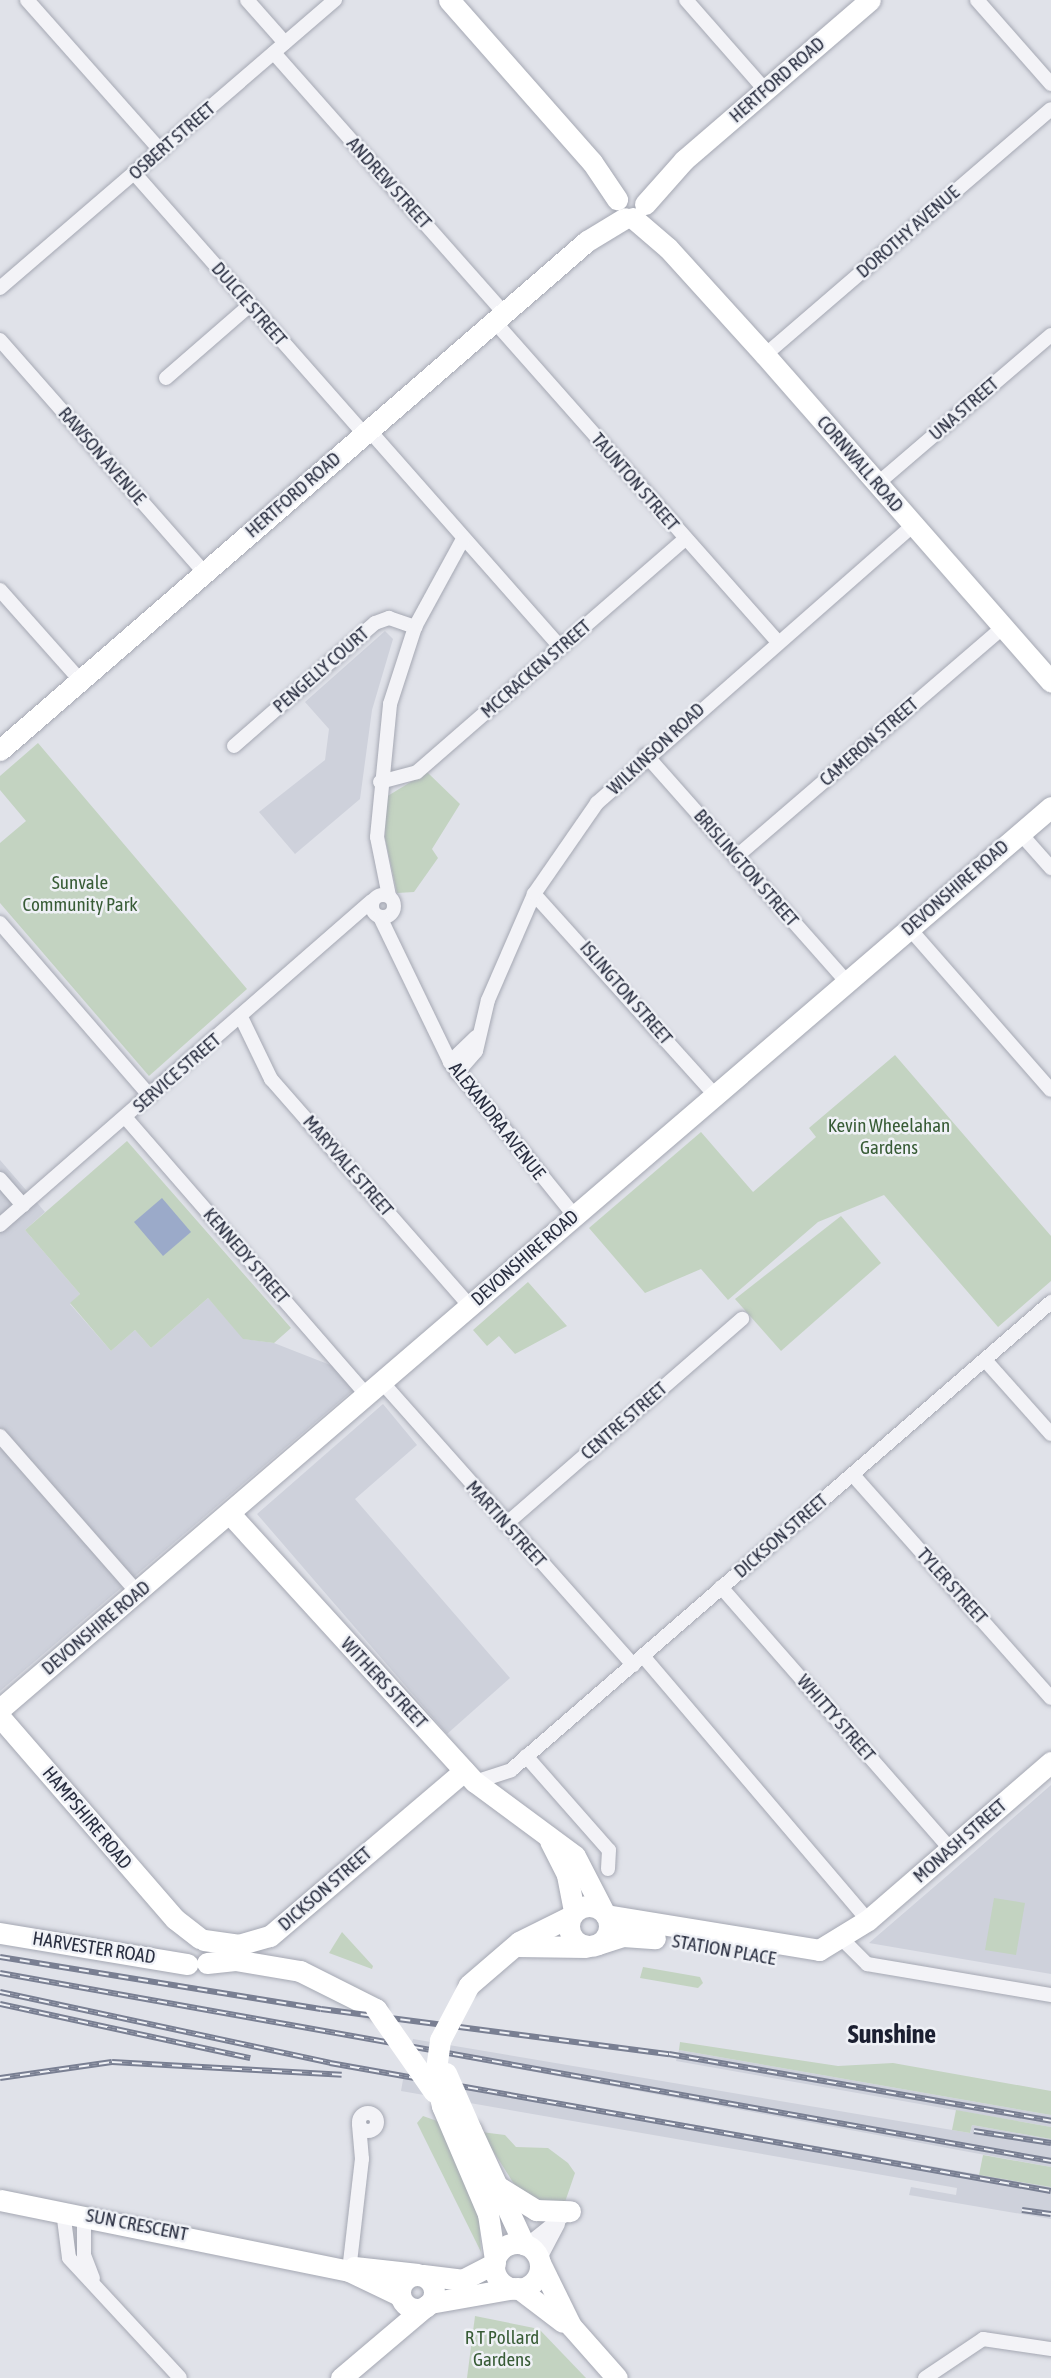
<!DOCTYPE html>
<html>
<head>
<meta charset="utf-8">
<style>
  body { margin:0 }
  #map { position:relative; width:1051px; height:2378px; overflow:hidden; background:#e0e2e9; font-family:"Asap Condensed",sans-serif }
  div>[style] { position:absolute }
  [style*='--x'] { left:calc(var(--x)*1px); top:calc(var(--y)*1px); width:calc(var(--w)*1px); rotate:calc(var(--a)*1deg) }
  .built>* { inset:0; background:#ced1db }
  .green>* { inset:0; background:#c3d3c1 }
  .water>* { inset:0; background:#9baac9 }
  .roads { filter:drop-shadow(0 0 2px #a5a8b3) drop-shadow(0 0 2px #a5a8b3) }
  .street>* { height:14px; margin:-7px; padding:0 7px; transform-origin:7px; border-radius:7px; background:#f3f3f7 }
  .street>.ring { margin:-7px; padding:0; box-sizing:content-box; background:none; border:14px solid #f3f3f7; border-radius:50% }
  .secondary>* { height:21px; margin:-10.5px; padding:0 10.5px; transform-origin:10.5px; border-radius:10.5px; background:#fff }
  .secondary>.ring { margin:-10.5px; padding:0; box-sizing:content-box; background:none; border:21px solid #fff; border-radius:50% }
  .rail>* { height:6px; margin-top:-3px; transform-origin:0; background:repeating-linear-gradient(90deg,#eff1f6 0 10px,#797f92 0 20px); box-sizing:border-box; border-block:2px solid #797f92 }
  .secondary-bridge>* { height:21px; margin:-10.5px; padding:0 10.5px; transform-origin:10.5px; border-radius:10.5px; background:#fff }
  span { translate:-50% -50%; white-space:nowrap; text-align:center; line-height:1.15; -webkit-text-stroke:5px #eff1f6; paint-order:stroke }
  .street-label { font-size:19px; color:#292e40 }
  .park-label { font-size:19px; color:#385c36 }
  .district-label { font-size:26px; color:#1b1f31; font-weight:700 }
</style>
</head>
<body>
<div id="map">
  <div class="built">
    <div style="clip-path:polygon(385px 631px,393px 639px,372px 710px,360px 799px,295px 854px,259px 812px,325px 760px,329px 729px,305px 702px)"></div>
    <div style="clip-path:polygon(0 1160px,45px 1212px,25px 1230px,80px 1294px,70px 1304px,111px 1351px,135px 1330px,151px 1348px,208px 1298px,244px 1339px,274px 1343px,366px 1379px,0 1691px)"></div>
    <div style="clip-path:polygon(383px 1404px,417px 1445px,355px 1499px,510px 1678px,447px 1734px,257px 1514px)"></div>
    <div style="clip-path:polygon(1051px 1785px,1051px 1974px,869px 1943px,948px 1875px)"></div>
    <div style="clip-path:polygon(413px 2039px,970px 2133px,972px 2125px,1051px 2139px,1051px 2167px,410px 2049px)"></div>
    <div style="clip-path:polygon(679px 2050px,1051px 2115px,1051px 2127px,676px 2061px)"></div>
    <div style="clip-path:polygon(404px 2074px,1051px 2187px,1051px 2219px,909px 2195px,911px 2187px,956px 2195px,957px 2188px,401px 2091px)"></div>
  </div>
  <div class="green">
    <div style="clip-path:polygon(38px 743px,247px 989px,149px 1076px,0 903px,0 843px,26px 821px,0 790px,0 776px)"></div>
    <div style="clip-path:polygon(427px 772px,460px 804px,432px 849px,438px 858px,414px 892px,397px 893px,385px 838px,386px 797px)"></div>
    <div style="clip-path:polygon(895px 1055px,1051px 1236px,1051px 1281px,998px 1327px,884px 1195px,818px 1222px,728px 1300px,701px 1269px,645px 1293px,589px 1228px,701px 1132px,753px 1192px,816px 1137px,809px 1128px)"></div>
    <div style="clip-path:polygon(127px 1141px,291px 1328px,274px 1343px,243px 1339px,208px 1298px,151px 1348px,135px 1330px,111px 1351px,70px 1303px,80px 1294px,25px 1230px)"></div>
    <div style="clip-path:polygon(841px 1216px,881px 1263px,781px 1351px,735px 1299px)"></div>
    <div style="clip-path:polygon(528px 1282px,567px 1326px,515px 1354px,499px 1336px,487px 1346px,473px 1330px)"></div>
    <div style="clip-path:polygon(994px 1898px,1025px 1903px,1016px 1955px,985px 1950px)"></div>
    <div style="clip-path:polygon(342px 1932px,373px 1966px,372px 1969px,329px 1953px)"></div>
    <div style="clip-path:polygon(643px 1967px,700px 1977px,703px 1983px,698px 1988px,640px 1978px)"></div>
    <div style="clip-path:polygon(680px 2042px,838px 2066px,893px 2063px,1051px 2091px,1051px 2115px,679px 2050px)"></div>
    <div style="clip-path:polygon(956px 2110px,1051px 2127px,1051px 2139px,972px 2125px,970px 2133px,952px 2130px)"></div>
    <div style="clip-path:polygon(423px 2116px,440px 2122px,479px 2219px,481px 2252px,417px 2123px)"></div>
    <div style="clip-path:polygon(481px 2132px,505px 2135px,516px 2147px,548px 2148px,568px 2163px,575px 2173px,565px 2202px,537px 2206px,516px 2187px)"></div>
    <div style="clip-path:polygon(983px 2155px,1051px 2167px,1051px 2187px,979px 2175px)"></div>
    <div style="clip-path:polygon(475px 2316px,539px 2329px,586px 2378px,467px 2378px)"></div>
  </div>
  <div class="water">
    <div style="clip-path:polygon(162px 1198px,191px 1232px,163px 1256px,134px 1222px)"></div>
  </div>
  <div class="roads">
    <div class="street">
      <div style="--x:27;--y:0;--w:202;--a:48.4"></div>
      <div style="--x:247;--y:0;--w:57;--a:48.5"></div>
      <div style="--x:686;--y:0;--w:120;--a:48.7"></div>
      <div style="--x:977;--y:0;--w:112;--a:48.6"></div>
      <div style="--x:274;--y:53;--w:347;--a:48.5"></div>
      <div style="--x:135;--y:174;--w:346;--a:48.6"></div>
      <div style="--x:0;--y:288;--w:442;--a:-40.7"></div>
      <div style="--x:494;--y:321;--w:427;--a:48.5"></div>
      <div style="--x:0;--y:340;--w:310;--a:48.7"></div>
      <div style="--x:765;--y:355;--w:377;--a:-40.7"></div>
      <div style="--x:166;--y:378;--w:111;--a:-41"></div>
      <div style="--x:369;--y:430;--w:290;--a:48.6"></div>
      <div style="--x:877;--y:484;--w:229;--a:-40.6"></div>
      <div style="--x:0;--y:590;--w:120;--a:48.4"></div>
      <div style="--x:234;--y:746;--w:187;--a:-41.1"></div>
      <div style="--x:375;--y:623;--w:15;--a:-20"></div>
      <div style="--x:389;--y:618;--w:28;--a:19"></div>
      <div style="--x:646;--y:755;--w:303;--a:48.5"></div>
      <div style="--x:380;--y:782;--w:38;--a:-15"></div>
      <div style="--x:417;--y:772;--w:355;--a:-41"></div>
      <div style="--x:1020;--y:833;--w:47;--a:48.5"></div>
      <div style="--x:736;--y:857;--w:352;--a:-40.7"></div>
      <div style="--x:534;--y:894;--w:270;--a:48"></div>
      <div class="ring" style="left:372px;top:895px;width:8px;height:8px"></div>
      <div style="--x:389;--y:896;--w:60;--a:-101.5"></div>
      <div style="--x:377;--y:837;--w:134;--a:-84.4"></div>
      <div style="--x:390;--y:704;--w:81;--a:-72"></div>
      <div style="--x:415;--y:627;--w:100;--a:-61.4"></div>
      <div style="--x:380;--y:917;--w:161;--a:64.2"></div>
      <div style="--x:450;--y:1062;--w:197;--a:51"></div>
      <div style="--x:0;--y:923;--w:229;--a:49.1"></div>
      <div style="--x:909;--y:928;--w:215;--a:48.8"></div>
      <div style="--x:241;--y:1017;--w:69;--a:64.2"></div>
      <div style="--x:271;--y:1079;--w:302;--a:48.8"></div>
      <div style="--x:450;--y:1062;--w:36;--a:-44"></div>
      <div style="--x:457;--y:1073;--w:29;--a:-49"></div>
      <div style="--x:476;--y:1051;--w:52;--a:-76.8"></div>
      <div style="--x:488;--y:1000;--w:116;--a:-66.5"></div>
      <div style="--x:534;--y:894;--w:111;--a:-55.3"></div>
      <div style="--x:597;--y:803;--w:421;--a:-41.3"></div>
      <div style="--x:125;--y:1117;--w:367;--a:49"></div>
      <div style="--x:0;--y:1179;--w:35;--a:49"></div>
      <div style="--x:0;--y:1225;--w:493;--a:-41.1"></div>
      <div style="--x:985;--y:1360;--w:99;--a:48.3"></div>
      <div style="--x:381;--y:1381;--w:380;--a:48.4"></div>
      <div style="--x:0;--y:1436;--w:208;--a:48.7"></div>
      <div style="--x:853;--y:1475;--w:298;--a:48.4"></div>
      <div style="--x:506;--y:1524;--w:313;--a:-41"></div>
      <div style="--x:721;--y:1587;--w:348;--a:48.8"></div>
      <div style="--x:643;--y:1656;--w:347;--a:49.6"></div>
      <div style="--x:526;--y:1756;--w:125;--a:48.6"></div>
      <div style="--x:609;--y:1850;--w:19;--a:93"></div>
      <div style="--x:475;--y:1782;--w:38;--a:-18"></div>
      <div style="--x:511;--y:1770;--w:715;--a:-40.91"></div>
      <div style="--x:841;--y:1938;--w:37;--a:45"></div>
      <div style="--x:867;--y:1964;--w:187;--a:9.6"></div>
      <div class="ring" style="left:359px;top:2113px;width:4px;height:4px"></div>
      <div style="--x:63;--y:2211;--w:47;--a:82.7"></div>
      <div style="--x:69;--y:2258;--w:163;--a:47.2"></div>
      <div style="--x:84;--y:2215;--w:40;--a:90"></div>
      <div style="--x:84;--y:2255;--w:25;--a:69"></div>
      <div style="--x:527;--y:2245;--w:58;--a:-38.7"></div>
      <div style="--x:539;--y:2260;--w:41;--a:-62.2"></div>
      <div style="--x:349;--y:2271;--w:113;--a:-83.4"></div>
      <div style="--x:362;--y:2159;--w:35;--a:-95"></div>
      <div style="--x:925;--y:2378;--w:70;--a:-33.9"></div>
      <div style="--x:983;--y:2339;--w:69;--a:8.4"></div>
    </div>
    <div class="secondary">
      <div style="--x:449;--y:0;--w:216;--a:48.6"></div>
      <div style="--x:592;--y:162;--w:45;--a:56"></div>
      <div style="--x:645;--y:204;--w:59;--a:-48.4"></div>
      <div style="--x:684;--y:160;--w:245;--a:-40.7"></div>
      <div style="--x:633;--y:218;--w:46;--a:40.6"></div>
      <div style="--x:668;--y:248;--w:144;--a:47.8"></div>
      <div style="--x:765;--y:355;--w:434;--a:48.8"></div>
      <div style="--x:0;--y:750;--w:777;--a:-40.93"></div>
      <div style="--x:587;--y:241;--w:44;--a:-31.2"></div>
      <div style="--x:230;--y:1514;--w:363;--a:47.6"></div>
      <div style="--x:475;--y:1782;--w:124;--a:36.5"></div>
      <div style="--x:575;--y:1856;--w:65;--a:62.7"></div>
      <div style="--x:0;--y:1709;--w:1385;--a:-40.64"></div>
      <div style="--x:0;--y:1717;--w:267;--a:49.1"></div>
      <div style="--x:175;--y:1919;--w:31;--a:38"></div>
      <div style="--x:550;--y:1841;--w:38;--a:63"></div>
      <div style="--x:567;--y:1875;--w:37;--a:79"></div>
      <div class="ring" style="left:569px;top:1906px;width:19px;height:19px"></div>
      <div style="--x:606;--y:1915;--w:216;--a:9.3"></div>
      <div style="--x:819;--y:1950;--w:57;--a:-31.5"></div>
      <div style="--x:868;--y:1920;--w:242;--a:-40.8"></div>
      <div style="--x:0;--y:1933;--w:190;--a:9.4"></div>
      <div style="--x:204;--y:1940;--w:34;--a:8"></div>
      <div style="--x:238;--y:1945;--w:33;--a:-16"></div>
      <div style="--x:270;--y:1936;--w:255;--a:-40.4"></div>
      <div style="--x:598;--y:1944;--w:26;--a:-18"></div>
      <div style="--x:623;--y:1936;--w:32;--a:4"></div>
      <div style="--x:517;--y:1946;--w:69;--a:0.8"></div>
      <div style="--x:207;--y:1963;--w:28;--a:-6"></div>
      <div style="--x:235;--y:1960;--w:66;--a:9.6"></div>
      <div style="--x:300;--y:1971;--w:85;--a:26.6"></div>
      <div style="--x:469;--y:1985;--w:66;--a:-40.7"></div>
      <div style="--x:519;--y:1942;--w:58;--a:-26.6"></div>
      <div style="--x:442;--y:2106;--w:117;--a:66.9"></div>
      <div style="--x:488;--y:2214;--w:47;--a:81.3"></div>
      <div style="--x:471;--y:2130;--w:126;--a:65.1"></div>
      <div style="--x:497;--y:2186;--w:46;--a:31.6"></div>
      <div style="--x:536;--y:2210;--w:34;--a:2"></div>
      <div style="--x:0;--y:2200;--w:356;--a:11.5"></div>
      <div style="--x:349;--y:2271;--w:55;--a:25.6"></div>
      <div class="ring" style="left:494px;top:2243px;width:25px;height:25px"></div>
      <div style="--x:540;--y:2263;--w:70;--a:63.8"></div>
      <div style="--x:571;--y:2326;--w:69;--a:48.5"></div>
      <div style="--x:354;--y:2267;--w:64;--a:6.2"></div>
      <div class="ring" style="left:400px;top:2275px;width:13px;height:13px"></div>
      <div style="--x:423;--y:2275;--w:39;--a:7"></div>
      <div style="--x:462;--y:2280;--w:37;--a:-27"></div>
      <div style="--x:518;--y:2288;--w:56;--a:37.1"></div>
      <div style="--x:430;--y:2303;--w:85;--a:-10.1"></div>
      <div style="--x:341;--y:2378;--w:113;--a:-40.3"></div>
    </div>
  </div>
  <div class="rail">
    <div style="--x:0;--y:1957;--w:325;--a:9.2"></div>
    <div style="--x:321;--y:2009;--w:351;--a:7.4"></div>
    <div style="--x:669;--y:2054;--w:388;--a:9.9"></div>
    <div style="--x:0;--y:1973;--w:1068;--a:10.14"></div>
    <div style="--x:0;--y:1992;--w:338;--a:12.1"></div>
    <div style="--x:330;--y:2063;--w:732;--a:10.07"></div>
    <div style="--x:0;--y:2004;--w:256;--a:12.2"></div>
    <div style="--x:0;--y:2078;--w:113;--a:-8.1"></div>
    <div style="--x:112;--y:2062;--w:230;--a:3.2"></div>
    <div style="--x:974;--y:2131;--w:78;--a:8.9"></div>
    <div style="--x:1022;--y:2210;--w:29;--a:8"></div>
  </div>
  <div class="secondary-bridge">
    <div style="--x:376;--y:2009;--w:101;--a:55.1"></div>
    <div style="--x:446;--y:2073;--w:62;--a:66.3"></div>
    <div style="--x:442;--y:2106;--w:31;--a:-103"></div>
    <div style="--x:435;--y:2076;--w:36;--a:-82"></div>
    <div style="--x:440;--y:2040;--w:62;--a:-62.2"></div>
  </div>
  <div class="street-label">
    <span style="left:777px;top:80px;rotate:-41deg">HERTFORD ROAD</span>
    <span style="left:172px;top:141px;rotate:-41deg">OSBERT STREET</span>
    <span style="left:389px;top:183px;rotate:48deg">ANDREW STREET</span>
    <span style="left:908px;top:232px;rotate:-41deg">DOROTHY AVENUE</span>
    <span style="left:249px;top:304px;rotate:49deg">DULCIE STREET</span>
    <span style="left:964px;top:409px;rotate:-41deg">UNA STREET</span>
    <span style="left:102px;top:456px;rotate:49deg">RAWSON AVENUE</span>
    <span style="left:860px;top:464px;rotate:49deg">CORNWALL ROAD</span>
    <span style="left:635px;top:482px;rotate:49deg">TAUNTON STREET</span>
    <span style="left:293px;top:495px;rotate:-41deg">HERTFORD ROAD</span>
    <span style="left:536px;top:669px;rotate:-41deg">MCCRACKEN STREET</span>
    <span style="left:321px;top:670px;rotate:-41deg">PENGELLY COURT</span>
    <span style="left:869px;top:742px;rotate:-41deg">CAMERON STREET</span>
    <span style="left:656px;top:749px;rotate:-43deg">WILKINSON ROAD</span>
    <span style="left:746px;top:868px;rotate:49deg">BRISLINGTON STREET</span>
    <span style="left:955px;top:888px;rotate:-41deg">DEVONSHIRE ROAD</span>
    <span style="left:626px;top:993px;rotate:49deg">ISLINGTON STREET</span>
    <span style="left:177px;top:1073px;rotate:-41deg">SERVICE STREET</span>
    <span style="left:497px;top:1121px;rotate:52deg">ALEXANDRA AVENUE</span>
    <span style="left:348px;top:1166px;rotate:49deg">MARYVALE STREET</span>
    <span style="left:246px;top:1256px;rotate:49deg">KENNEDY STREET</span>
    <span style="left:525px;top:1258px;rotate:-41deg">DEVONSHIRE ROAD</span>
    <span style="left:624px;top:1421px;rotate:-41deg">CENTRE STREET</span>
    <span style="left:506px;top:1524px;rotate:48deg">MARTIN STREET</span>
    <span style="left:781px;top:1536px;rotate:-41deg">DICKSON STREET</span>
    <span style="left:952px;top:1586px;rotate:48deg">TYLER STREET</span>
    <span style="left:96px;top:1628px;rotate:-40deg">DEVONSHIRE ROAD</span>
    <span style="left:384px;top:1683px;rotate:47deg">WITHERS STREET</span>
    <span style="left:836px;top:1718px;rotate:49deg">WHITTY STREET</span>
    <span style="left:87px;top:1818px;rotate:50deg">HAMPSHIRE ROAD</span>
    <span style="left:960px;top:1841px;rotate:-41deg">MONASH STREET</span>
    <span style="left:325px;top:1889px;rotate:-41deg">DICKSON STREET</span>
    <span style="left:94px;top:1948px;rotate:9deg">HARVESTER ROAD</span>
    <span style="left:724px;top:1950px;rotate:10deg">STATION PLACE</span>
    <span style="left:137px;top:2225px;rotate:11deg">SUN CRESCENT</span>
  </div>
  <div class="park-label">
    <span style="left:80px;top:894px">Sunvale<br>Community Park</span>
    <span style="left:889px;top:1137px">Kevin Wheelahan<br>Gardens</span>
    <span style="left:502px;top:2349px">R T Pollard<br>Gardens</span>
  </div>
  <div class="district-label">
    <span style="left:892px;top:2035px">Sunshine</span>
  </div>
</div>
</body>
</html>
